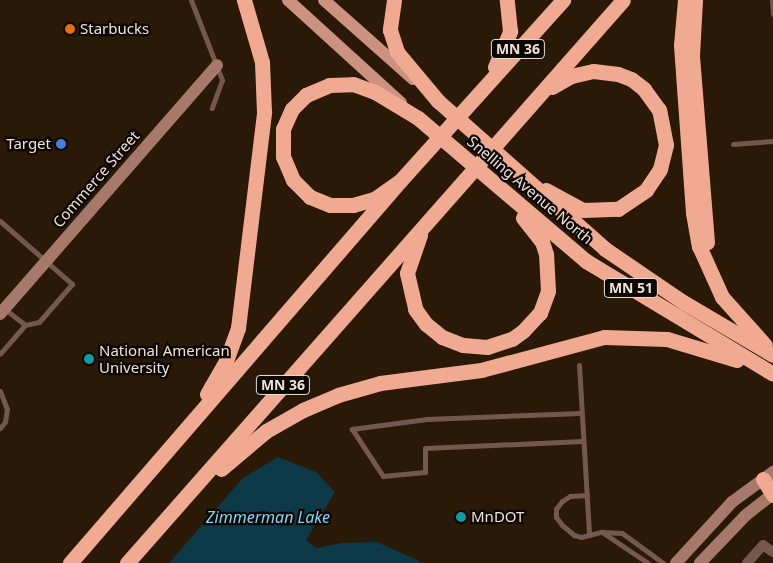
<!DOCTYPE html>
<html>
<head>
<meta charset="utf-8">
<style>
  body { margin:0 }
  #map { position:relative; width:773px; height:563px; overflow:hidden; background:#291906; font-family:"Noto Sans",sans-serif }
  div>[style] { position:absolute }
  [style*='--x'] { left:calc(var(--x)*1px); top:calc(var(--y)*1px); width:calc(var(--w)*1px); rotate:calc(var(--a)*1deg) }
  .water>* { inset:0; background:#0c3a49 }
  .lane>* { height:5px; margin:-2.5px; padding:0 2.5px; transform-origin:2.5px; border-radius:2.5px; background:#74584e }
  .street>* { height:10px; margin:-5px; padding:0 5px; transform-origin:5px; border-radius:5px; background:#74584e }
  .secondary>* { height:12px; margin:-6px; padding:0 6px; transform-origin:6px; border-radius:6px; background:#a6796a }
  .primary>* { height:12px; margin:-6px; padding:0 6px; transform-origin:6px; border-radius:6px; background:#cd927f }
  .highway>* { height:15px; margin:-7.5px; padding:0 7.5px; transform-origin:7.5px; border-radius:7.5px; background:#f0aa92 }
  .dots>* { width:14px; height:14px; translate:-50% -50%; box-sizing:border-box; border:2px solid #0c0602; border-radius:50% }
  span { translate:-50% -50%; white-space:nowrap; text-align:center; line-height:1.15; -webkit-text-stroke:4.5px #0c0602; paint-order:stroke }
  .shield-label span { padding:1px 4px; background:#0c0602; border:1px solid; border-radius:4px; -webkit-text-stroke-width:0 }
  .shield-label { font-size:14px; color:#ede2d6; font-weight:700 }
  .poi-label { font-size:15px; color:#ede2d6 }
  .left { translate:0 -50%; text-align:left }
  .right { translate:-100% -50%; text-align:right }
  .street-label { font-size:15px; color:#ede2d6 }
  .water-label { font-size:16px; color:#7fd7f7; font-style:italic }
</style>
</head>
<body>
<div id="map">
  <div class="water">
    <div style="clip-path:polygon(278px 457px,316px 472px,335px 492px,306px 540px,316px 548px,341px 543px,377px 542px,424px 563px,169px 563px,243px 478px)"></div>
  </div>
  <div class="lane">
    <div style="--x:191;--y:0;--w:86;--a:68.8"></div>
    <div style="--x:222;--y:80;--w:30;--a:110"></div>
    <div style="--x:772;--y:0;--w:14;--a:86"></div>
    <div style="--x:733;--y:144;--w:40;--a:-4.3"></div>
    <div style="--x:0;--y:221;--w:96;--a:41.2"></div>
    <div style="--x:72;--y:284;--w:50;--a:131"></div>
    <div style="--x:39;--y:322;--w:14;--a:168"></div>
    <div style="--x:25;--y:325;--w:38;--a:131"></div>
    <div style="--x:6;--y:310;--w:24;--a:38"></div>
    <div style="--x:579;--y:365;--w:170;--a:86.6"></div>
    <div style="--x:0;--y:391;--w:19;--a:69"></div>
    <div style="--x:7;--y:409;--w:13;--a:99"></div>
    <div style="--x:5;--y:422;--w:8;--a:130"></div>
    <div style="--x:581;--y:413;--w:154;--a:177.8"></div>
    <div style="--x:427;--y:419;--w:76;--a:172.4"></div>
    <div style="--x:352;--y:429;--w:56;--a:56.6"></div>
    <div style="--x:383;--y:476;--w:42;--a:-5.4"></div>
    <div style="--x:425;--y:472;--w:24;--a:-90"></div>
    <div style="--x:425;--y:448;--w:158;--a:-2.5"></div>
    <div style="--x:587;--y:495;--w:17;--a:177"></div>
    <div style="--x:570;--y:496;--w:9;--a:148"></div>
    <div style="--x:562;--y:501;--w:10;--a:127"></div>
    <div style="--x:556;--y:509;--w:8;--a:90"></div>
    <div style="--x:556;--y:517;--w:10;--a:53"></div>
    <div style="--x:562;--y:525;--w:16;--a:40"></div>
    <div style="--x:574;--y:535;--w:7;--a:16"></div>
    <div style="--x:581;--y:537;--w:21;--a:-14"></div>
    <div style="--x:601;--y:532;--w:21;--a:3"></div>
    <div style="--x:622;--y:533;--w:51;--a:36.2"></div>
    <div style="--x:602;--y:532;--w:55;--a:34"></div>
  </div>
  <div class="street">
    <div style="--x:747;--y:563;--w:24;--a:-48"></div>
    <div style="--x:763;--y:545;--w:12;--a:35"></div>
  </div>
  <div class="secondary">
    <div style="--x:0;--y:314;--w:330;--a:-48.9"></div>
    <div style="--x:676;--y:563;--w:83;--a:-47.4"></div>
    <div style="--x:732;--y:502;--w:51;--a:-36.2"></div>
    <div style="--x:700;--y:563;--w:66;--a:-46.2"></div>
    <div style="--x:746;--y:515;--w:34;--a:-38"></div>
  </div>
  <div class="primary">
    <div style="--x:288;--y:0;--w:153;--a:42.3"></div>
    <div style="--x:324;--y:0;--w:119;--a:41.6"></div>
  </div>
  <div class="highway">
    <div style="--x:394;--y:0;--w:30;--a:98"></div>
    <div style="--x:390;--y:30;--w:23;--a:72"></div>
    <div style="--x:397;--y:52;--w:64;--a:50.1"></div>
    <div style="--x:438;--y:101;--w:223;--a:41.5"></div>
    <div style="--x:605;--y:249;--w:94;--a:34.2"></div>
    <div style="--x:683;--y:302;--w:104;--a:30.5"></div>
    <div style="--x:685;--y:0;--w:45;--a:95.1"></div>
    <div style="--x:681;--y:45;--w:168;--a:85.9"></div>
    <div style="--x:693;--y:213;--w:34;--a:80"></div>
    <div style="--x:699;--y:246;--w:56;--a:65.7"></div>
    <div style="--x:722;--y:297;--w:64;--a:48.1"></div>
    <div style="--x:695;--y:0;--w:56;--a:93.1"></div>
    <div style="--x:692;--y:56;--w:187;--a:85.4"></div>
    <div style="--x:495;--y:67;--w:39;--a:-67"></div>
    <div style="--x:510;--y:31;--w:31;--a:-96"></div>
    <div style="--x:400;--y:181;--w:32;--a:145"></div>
    <div style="--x:374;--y:199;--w:22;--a:164"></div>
    <div style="--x:353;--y:205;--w:23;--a:180"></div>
    <div style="--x:330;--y:205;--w:22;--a:-158"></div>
    <div style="--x:310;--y:197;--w:24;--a:-135"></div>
    <div style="--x:293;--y:180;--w:25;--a:-113"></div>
    <div style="--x:283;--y:157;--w:28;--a:-90"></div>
    <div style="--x:283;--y:129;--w:22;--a:-66"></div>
    <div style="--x:292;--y:109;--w:20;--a:-45"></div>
    <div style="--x:306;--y:95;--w:25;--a:-23"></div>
    <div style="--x:329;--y:85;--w:24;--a:-2"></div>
    <div style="--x:353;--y:84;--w:23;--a:20"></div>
    <div style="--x:375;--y:92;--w:50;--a:31.2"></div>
    <div style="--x:418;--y:118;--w:221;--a:40.4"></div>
    <div style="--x:586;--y:261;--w:218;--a:31.1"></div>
    <div style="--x:546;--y:190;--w:42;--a:28.4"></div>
    <div style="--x:583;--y:210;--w:35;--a:-2"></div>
    <div style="--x:618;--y:209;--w:34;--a:-34"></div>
    <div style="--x:646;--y:190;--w:25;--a:-56"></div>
    <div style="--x:660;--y:169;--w:25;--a:-76"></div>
    <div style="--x:666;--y:145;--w:36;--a:-101"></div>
    <div style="--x:659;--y:110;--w:26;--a:-126"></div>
    <div style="--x:644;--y:89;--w:16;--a:-142"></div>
    <div style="--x:631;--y:79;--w:14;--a:-159"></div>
    <div style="--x:618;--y:74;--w:25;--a:-173"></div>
    <div style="--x:593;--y:71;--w:23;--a:167"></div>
    <div style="--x:571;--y:76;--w:22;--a:150"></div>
    <div style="--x:420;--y:235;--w:40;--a:108.9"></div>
    <div style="--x:407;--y:273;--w:37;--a:77"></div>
    <div style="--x:415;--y:309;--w:19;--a:54"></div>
    <div style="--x:426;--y:324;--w:21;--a:39"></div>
    <div style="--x:442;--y:337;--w:22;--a:21"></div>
    <div style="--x:463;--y:345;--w:24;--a:5"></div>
    <div style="--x:487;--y:347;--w:26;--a:-18"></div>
    <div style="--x:512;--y:339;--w:14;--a:-36"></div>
    <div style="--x:523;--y:331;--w:25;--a:-47"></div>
    <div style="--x:540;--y:313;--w:23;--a:-70"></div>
    <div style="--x:548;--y:291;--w:37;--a:-93"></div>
    <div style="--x:546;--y:254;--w:13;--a:-108"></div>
    <div style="--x:542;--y:242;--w:31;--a:-128"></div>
    <div style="--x:207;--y:394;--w:38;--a:-60"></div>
    <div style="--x:226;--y:361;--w:35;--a:-70"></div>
    <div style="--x:238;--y:328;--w:218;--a:-83.1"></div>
    <div style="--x:264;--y:112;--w:50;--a:-92.3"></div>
    <div style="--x:262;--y:62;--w:65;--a:-106.2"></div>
    <div style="--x:221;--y:469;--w:59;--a:-40.2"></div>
    <div style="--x:266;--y:431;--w:43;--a:-29.6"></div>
    <div style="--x:303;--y:410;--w:38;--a:-23"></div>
    <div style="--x:338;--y:395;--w:44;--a:-15.9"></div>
    <div style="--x:380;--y:383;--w:102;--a:-7.3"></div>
    <div style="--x:481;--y:370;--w:127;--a:-15"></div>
    <div style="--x:604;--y:337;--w:63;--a:1.8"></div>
    <div style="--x:667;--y:339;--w:73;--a:16.7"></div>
    <div style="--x:763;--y:479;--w:19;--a:58"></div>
    <div style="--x:70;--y:563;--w:505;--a:-49.18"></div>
    <div style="--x:400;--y:181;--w:244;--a:-48"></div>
    <div style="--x:127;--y:563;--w:750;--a:-48.62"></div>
  </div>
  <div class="dots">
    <div style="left:70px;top:29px;background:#e8710a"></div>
    <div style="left:61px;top:144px;background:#3f7fe0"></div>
    <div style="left:89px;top:359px;background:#0f9aa8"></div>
    <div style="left:461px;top:517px;background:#0f9aa8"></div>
  </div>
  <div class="shield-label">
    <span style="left:518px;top:49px">MN 36</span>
    <span style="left:631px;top:288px">MN 51</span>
    <span style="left:283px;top:385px">MN 36</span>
  </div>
  <div class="poi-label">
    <span class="left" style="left:80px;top:29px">Starbucks</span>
    <span class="right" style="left:51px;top:144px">Target</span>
    <span class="left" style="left:99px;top:359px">National American<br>University</span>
    <span class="left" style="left:471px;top:517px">MnDOT</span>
  </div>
  <div class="street-label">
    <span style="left:96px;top:179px;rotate:-49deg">Commerce Street</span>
    <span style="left:530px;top:190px;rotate:40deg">Snelling Avenue North</span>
  </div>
  <div class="water-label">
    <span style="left:268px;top:517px">Zimmerman Lake</span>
  </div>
</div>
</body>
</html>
